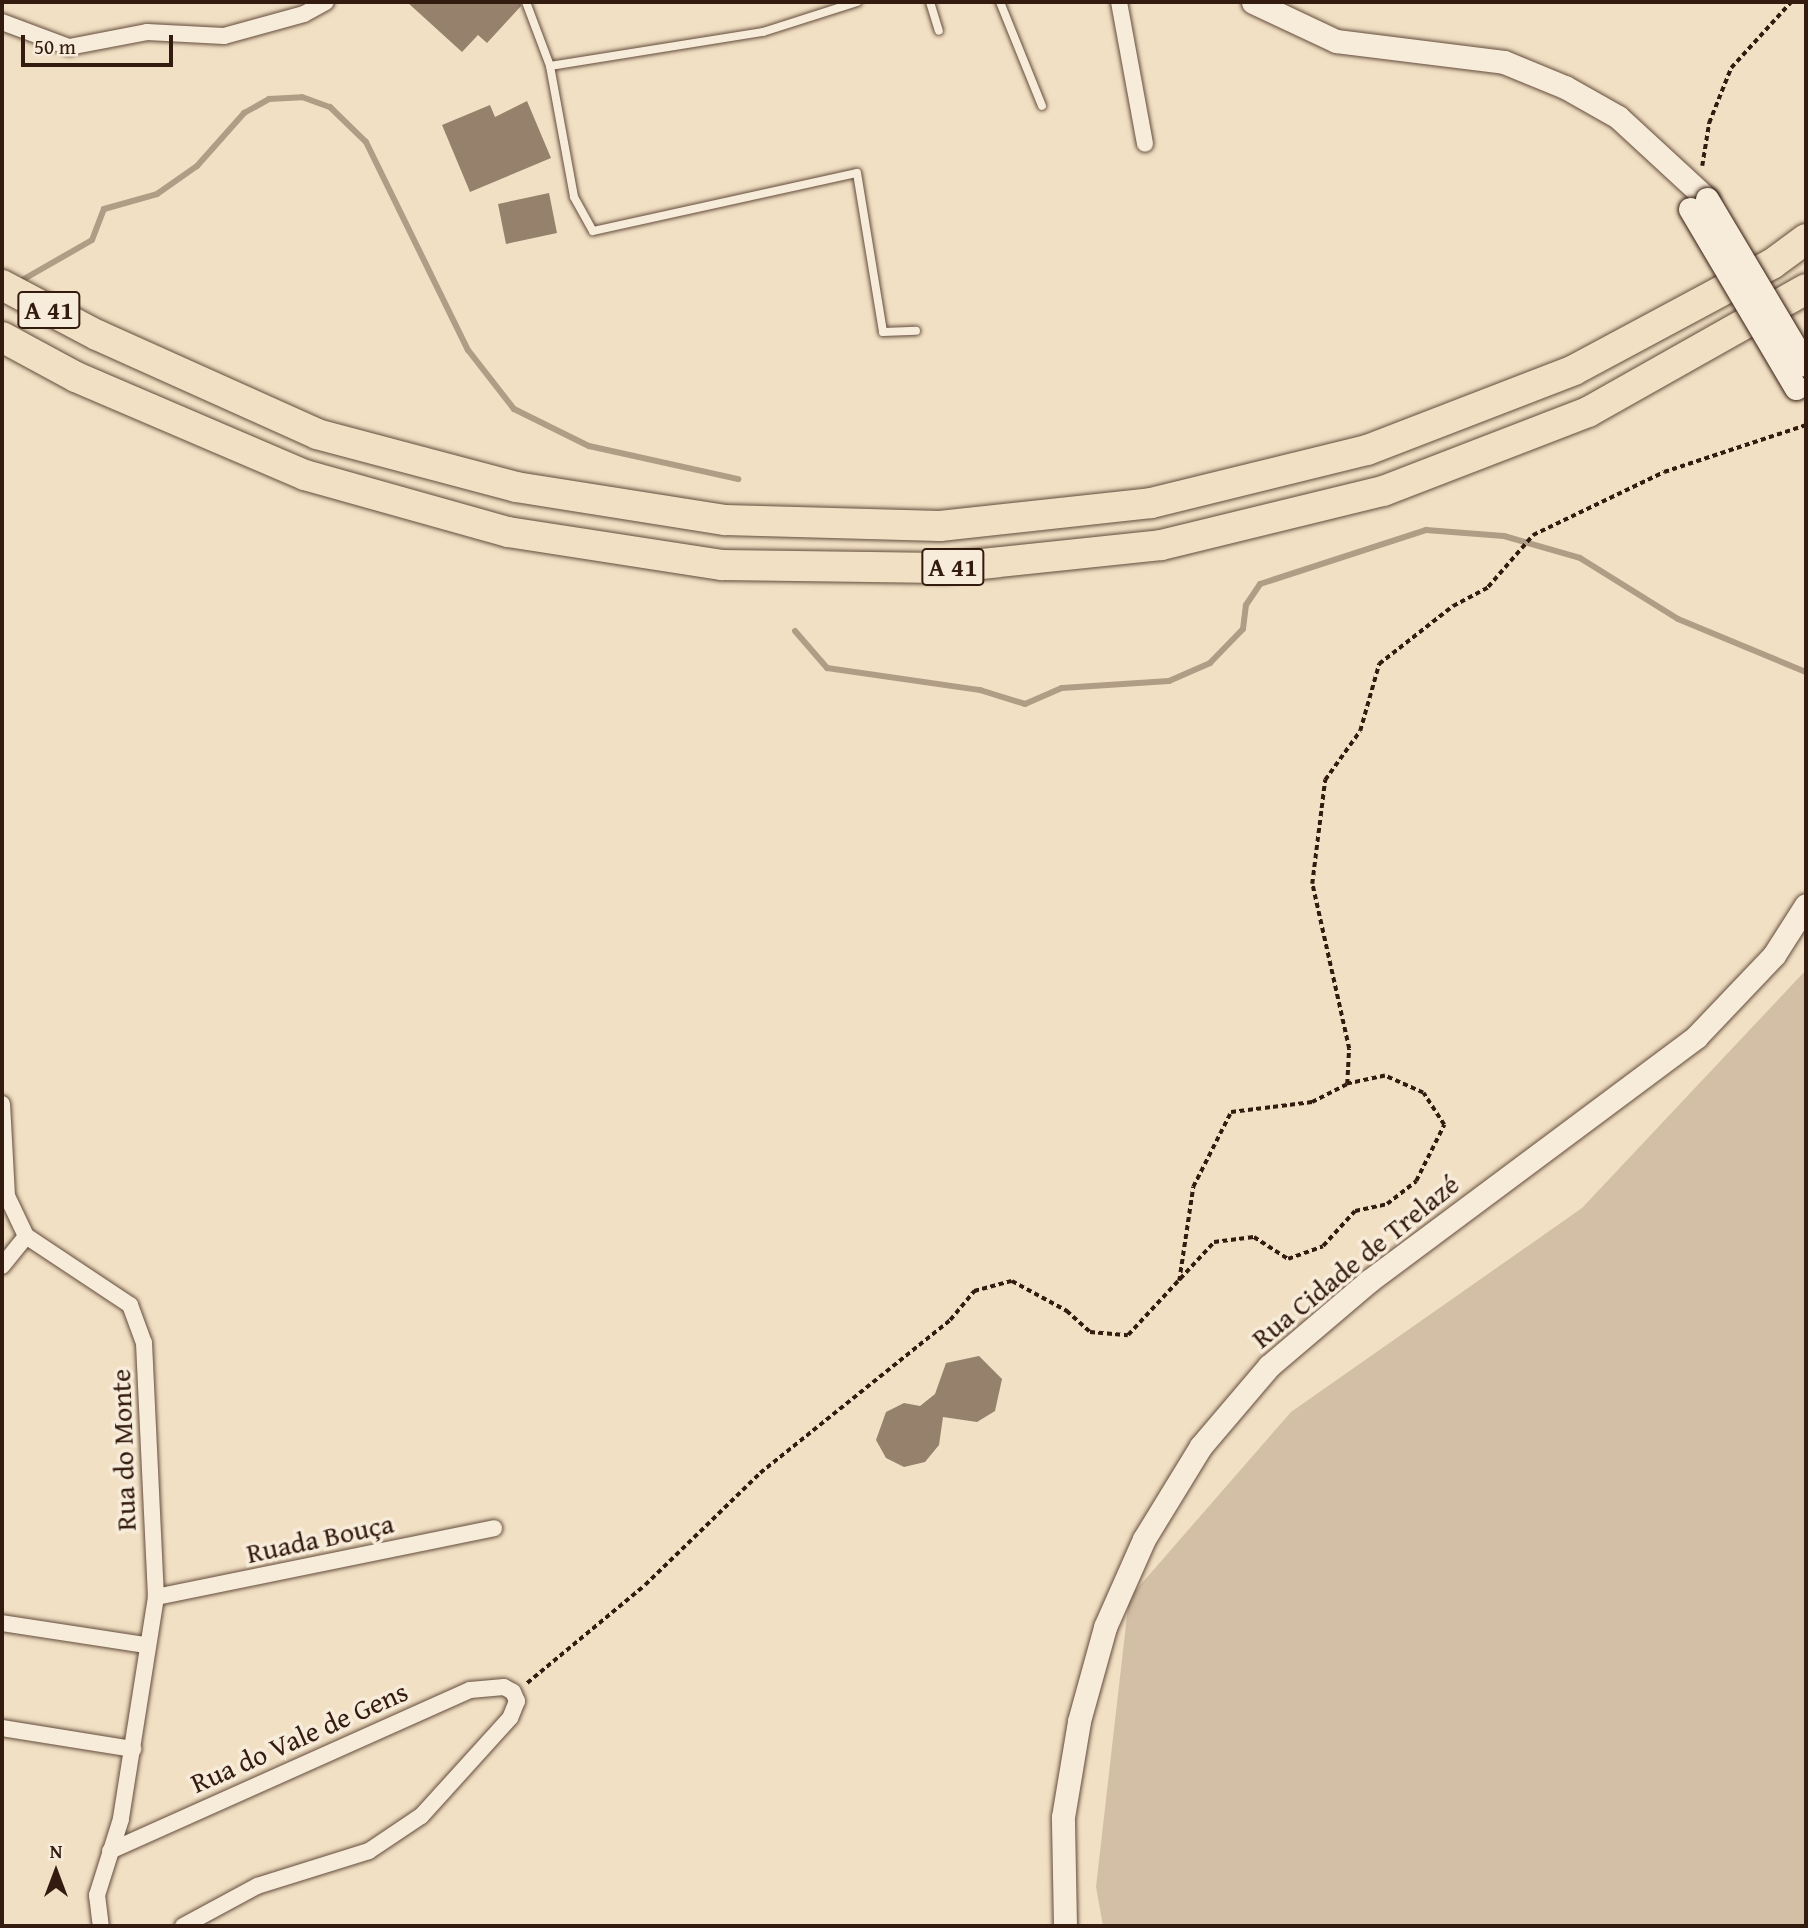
<!DOCTYPE html>
<html>
<head>
<meta charset="utf-8">
<style>
  body { margin:0 }
  #map { position:relative; width:1808px; height:1928px; overflow:hidden; background:#f2e0c4; font-family:"Gentium Book Plus",serif }
  div>[style] { position:absolute }
  [style*='--x'] { left:calc(var(--x)*1px); top:calc(var(--y)*1px); width:calc(var(--w)*1px); rotate:calc(var(--a)*1deg) }
  .green>* { inset:0; background:#d2bfa5 }
  .stream>* { height:6px; margin:-3px; padding:0 3px; transform-origin:3px; border-radius:3px; background:#b19d86 }
  .building>* { inset:0; background:#96816d }
  .path>* { height:3.5px; margin-top:-1.75px; transform-origin:0; background:repeating-linear-gradient(90deg,#331b0f 0 5px,transparent 0 8.5px) }
  .roads { filter:drop-shadow(0 0 2px #634c3c) drop-shadow(0 0 2px #634c3c) }
  .lane>* { height:8px; margin:-4px; padding:0 4px; transform-origin:4px; border-radius:4px; background:#f7ebd9 }
  .street>* { height:16px; margin:-8px; padding:0 8px; transform-origin:8px; border-radius:8px; background:#f7ebd9 }
  .secondary>* { height:23px; margin:-11.5px; padding:0 11.5px; transform-origin:11.5px; border-radius:11.5px; background:#f7ebd9 }
  .highway>* { height:30px; margin:-15px; padding:0 15px; transform-origin:15px; border-radius:15px; background:#f2e0c4 }
  .bridges { filter:drop-shadow(0 0 2px #331b0f) drop-shadow(0 0 2px #331b0f) }
  .secondary-bridge>* { height:23px; margin:-11.5px; padding:0 11.5px; transform-origin:11.5px; border-radius:11.5px; background:#f7ebd9 }
  span { translate:-50% -50%; white-space:nowrap; text-align:center; line-height:1.15; -webkit-text-stroke:7px #f7ebd9; paint-order:stroke }
  .shield-label span { padding:2px 5px; background:#f7ebd9; border:2px solid; border-radius:5px; -webkit-text-stroke-width:0 }
  .shield-label { font-size:26px; color:#331b0f; font-weight:700 }
  .street-label { font-size:28px; color:#331b0f }
  .frame { position:absolute; inset:0; border:4px solid #331b0f; pointer-events:none }
  .north { position:absolute; left:21px; top:1837px; width:70px; height:70px; -webkit-text-stroke:5px #f7ebd9; paint-order:stroke; rotate:0deg; font-size:19px; font-weight:700; line-height:28px; text-align:center; color:#331b0f }
  .north::after { content:''; display:block; margin:auto; width:24px; height:32px; background:#331b0f; clip-path:polygon(50% 0,100% 100%,50% 72%,0 100%) }
  .scale { position:absolute; left:21px; top:35px; width:152px; height:32px; box-sizing:border-box; border:4px solid #331b0f; border-top:0; padding-left:9px; font-size:21px; line-height:24px; white-space:nowrap; color:#331b0f; -webkit-text-stroke:5px #f7ebd9; paint-order:stroke }
</style>
</head>
<body>
<div id="map">
  <div class="green">
    <div style="clip-path:polygon(1806px 970px,1806px 1926px,1103px 1926px,1096px 1887px,1129px 1598px,1291px 1412px,1582px 1208px)"></div>
  </div>
  <div class="stream">
    <div style="--x:17;--y:283;--w:86;--a:-29.8"></div>
    <div style="--x:92;--y:240;--w:33;--a:-69"></div>
    <div style="--x:104;--y:209;--w:55;--a:-15.8"></div>
    <div style="--x:157;--y:194;--w:49;--a:-35"></div>
    <div style="--x:197;--y:166;--w:71;--a:-48.4"></div>
    <div style="--x:244;--y:113;--w:29;--a:-29"></div>
    <div style="--x:269;--y:99;--w:33;--a:-3"></div>
    <div style="--x:302;--y:97;--w:30;--a:20"></div>
    <div style="--x:330;--y:107;--w:50;--a:44.2"></div>
    <div style="--x:366;--y:142;--w:232;--a:63.9"></div>
    <div style="--x:468;--y:350;--w:75;--a:52.1"></div>
    <div style="--x:514;--y:409;--w:84;--a:26.3"></div>
    <div style="--x:589;--y:446;--w:153;--a:12.5"></div>
    <div style="--x:795;--y:631;--w:49;--a:49.1"></div>
    <div style="--x:827;--y:668;--w:155;--a:8.2"></div>
    <div style="--x:980;--y:690;--w:47;--a:17.3"></div>
    <div style="--x:1025;--y:704;--w:40;--a:-23.4"></div>
    <div style="--x:1062;--y:688;--w:107;--a:-3.7"></div>
    <div style="--x:1169;--y:681;--w:45;--a:-23.7"></div>
    <div style="--x:1210;--y:663;--w:47;--a:-45.9"></div>
    <div style="--x:1243;--y:629;--w:24;--a:-83"></div>
    <div style="--x:1246;--y:605;--w:25;--a:-56"></div>
    <div style="--x:1260;--y:584;--w:175;--a:-18"></div>
    <div style="--x:1426;--y:530;--w:78;--a:4.4"></div>
    <div style="--x:1504;--y:536;--w:79;--a:16.1"></div>
    <div style="--x:1580;--y:558;--w:115;--a:31.9"></div>
    <div style="--x:1678;--y:619;--w:139;--a:22.5"></div>
  </div>
  <div class="building">
    <div style="clip-path:polygon(407px 2px,520px 2px,521px 6px,487px 43px,478px 35px,462px 52px)"></div>
    <div style="clip-path:polygon(527px 101px,551px 158px,470px 192px,442px 125px,490px 105px,495px 117px)"></div>
    <div style="clip-path:polygon(549px 193px,557px 233px,506px 244px,498px 204px)"></div>
    <div style="clip-path:polygon(979px 1356px,1002px 1379px,995px 1411px,977px 1422px,943px 1417px,939px 1445px,925px 1462px,904px 1467px,886px 1458px,876px 1440px,886px 1412px,904px 1403px,920px 1406px,935px 1394px,946px 1363px)"></div>
  </div>
  <div class="path">
    <div style="--x:1702;--y:166;--w:44;--a:-80.8"></div>
    <div style="--x:1709;--y:123;--w:59;--a:-68.2"></div>
    <div style="--x:1731;--y:68;--w:89;--a:-47.7"></div>
    <div style="--x:1179;--y:1281;--w:95;--a:-81.5"></div>
    <div style="--x:1193;--y:1187;--w:84;--a:-63.1"></div>
    <div style="--x:1231;--y:1112;--w:82;--a:-7"></div>
    <div style="--x:1312;--y:1102;--w:39;--a:-27"></div>
    <div style="--x:1347;--y:1084;--w:35;--a:-87"></div>
    <div style="--x:1349;--y:1049;--w:169;--a:-102.6"></div>
    <div style="--x:1312;--y:884;--w:105;--a:-82.9"></div>
    <div style="--x:1325;--y:780;--w:60;--a:-54.5"></div>
    <div style="--x:1360;--y:731;--w:70;--a:-74.2"></div>
    <div style="--x:1379;--y:664;--w:94;--a:-38.1"></div>
    <div style="--x:1453;--y:606;--w:40;--a:-28"></div>
    <div style="--x:1488;--y:587;--w:69;--a:-49.1"></div>
    <div style="--x:1533;--y:535;--w:145;--a:-25.7"></div>
    <div style="--x:1664;--y:472;--w:150;--a:-18.3"></div>
    <div style="--x:527;--y:1683;--w:153;--a:-39.7"></div>
    <div style="--x:645;--y:1585;--w:161;--a:-44.2"></div>
    <div style="--x:760;--y:1473;--w:244;--a:-38.8"></div>
    <div style="--x:950;--y:1320;--w:38;--a:-50"></div>
    <div style="--x:974;--y:1291;--w:39;--a:-15"></div>
    <div style="--x:1012;--y:1281;--w:63;--a:28.6"></div>
    <div style="--x:1067;--y:1311;--w:31;--a:42"></div>
    <div style="--x:1090;--y:1332;--w:38;--a:5"></div>
    <div style="--x:1128;--y:1335;--w:127;--a:-47.2"></div>
    <div style="--x:1214;--y:1242;--w:40;--a:-7.1"></div>
    <div style="--x:1254;--y:1237;--w:40;--a:32.9"></div>
    <div style="--x:1288;--y:1259;--w:37;--a:-20"></div>
    <div style="--x:1323;--y:1246;--w:47;--a:-47.6"></div>
    <div style="--x:1355;--y:1211;--w:33;--a:-12"></div>
    <div style="--x:1387;--y:1204;--w:37;--a:-38"></div>
    <div style="--x:1416;--y:1181;--w:63;--a:-63.4"></div>
    <div style="--x:1444;--y:1125;--w:38;--a:-123"></div>
    <div style="--x:1423;--y:1093;--w:42;--a:-155.9"></div>
    <div style="--x:1385;--y:1076;--w:39;--a:168"></div>
  </div>
  <div class="roads">
    <div class="lane">
      <div style="--x:526;--y:2;--w:68;--a:69.4"></div>
      <div style="--x:550;--y:66;--w:133;--a:79.6"></div>
      <div style="--x:574;--y:197;--w:39;--a:61"></div>
      <div style="--x:593;--y:231;--w:270;--a:-12.4"></div>
      <div style="--x:857;--y:173;--w:161;--a:80.7"></div>
      <div style="--x:883;--y:332;--w:33;--a:-2"></div>
      <div style="--x:930;--y:2;--w:30;--a:73"></div>
      <div style="--x:1000;--y:2;--w:112;--a:68"></div>
      <div style="--x:550;--y:66;--w:216;--a:-9.1"></div>
      <div style="--x:763;--y:32;--w:99;--a:-17.7"></div>
    </div>
    <div class="street">
      <div style="--x:1119;--y:2;--w:144;--a:79.6"></div>
      <div style="--x:2;--y:22;--w:72;--a:20.5"></div>
      <div style="--x:69;--y:47;--w:79;--a:-10.9"></div>
      <div style="--x:147;--y:32;--w:77;--a:3"></div>
      <div style="--x:224;--y:36;--w:83;--a:-15.4"></div>
      <div style="--x:304;--y:14;--w:25;--a:-29"></div>
      <div style="--x:2;--y:1104;--w:92;--a:86.9"></div>
      <div style="--x:7;--y:1196;--w:44;--a:64.6"></div>
      <div style="--x:26;--y:1236;--w:125;--a:33.6"></div>
      <div style="--x:130;--y:1305;--w:40;--a:69.8"></div>
      <div style="--x:144;--y:1343;--w:254;--a:87.3"></div>
      <div style="--x:156;--y:1597;--w:225;--a:99"></div>
      <div style="--x:121;--y:1819;--w:80;--a:107.5"></div>
      <div style="--x:97;--y:1895;--w:31;--a:83"></div>
      <div style="--x:2;--y:1266;--w:38;--a:-51"></div>
      <div style="--x:156;--y:1597;--w:345;--a:-11.5"></div>
      <div style="--x:2;--y:1623;--w:146;--a:8.7"></div>
      <div style="--x:2;--y:1728;--w:133;--a:9.1"></div>
      <div style="--x:110;--y:1851;--w:394;--a:-24.1"></div>
      <div style="--x:470;--y:1690;--w:34;--a:-5"></div>
      <div style="--x:504;--y:1687;--w:10;--a:29"></div>
      <div style="--x:513;--y:1692;--w:10;--a:66"></div>
      <div style="--x:517;--y:1701;--w:18;--a:112"></div>
      <div style="--x:510;--y:1718;--w:132;--a:132.2"></div>
      <div style="--x:421;--y:1816;--w:63;--a:146.1"></div>
      <div style="--x:369;--y:1851;--w:117;--a:162.6"></div>
      <div style="--x:257;--y:1886;--w:84;--a:151.6"></div>
    </div>
    <div class="secondary">
      <div style="--x:1253;--y:2;--w:92;--a:25.2"></div>
      <div style="--x:1336;--y:41;--w:169;--a:7.1"></div>
      <div style="--x:1504;--y:62;--w:66;--a:22.3"></div>
      <div style="--x:1565;--y:87;--w:61;--a:29.5"></div>
      <div style="--x:1618;--y:117;--w:121;--a:42.7"></div>
      <div style="--x:1065;--y:1926;--w:109;--a:-91.1"></div>
      <div style="--x:1063;--y:1817;--w:97;--a:-80.5"></div>
      <div style="--x:1079;--y:1721;--w:98;--a:-74.5"></div>
      <div style="--x:1105;--y:1627;--w:96;--a:-66.1"></div>
      <div style="--x:1144;--y:1539;--w:109;--a:-58.5"></div>
      <div style="--x:1201;--y:1446;--w:105;--a:-49.6"></div>
      <div style="--x:1269;--y:1366;--w:131;--a:-40.4"></div>
      <div style="--x:1369;--y:1281;--w:408;--a:-36.7"></div>
      <div style="--x:1696;--y:1037;--w:113;--a:-46.4"></div>
      <div style="--x:1774;--y:955;--w:59;--a:-57.4"></div>
    </div>
    <div class="highway">
      <div style="--x:2;--y:285;--w:107;--a:27.8"></div>
      <div style="--x:97;--y:335;--w:241;--a:24.2"></div>
      <div style="--x:317;--y:434;--w:206;--a:14.9"></div>
      <div style="--x:516;--y:487;--w:212;--a:9"></div>
      <div style="--x:725;--y:520;--w:215;--a:1.6"></div>
      <div style="--x:940;--y:526;--w:212;--a:-6.2"></div>
      <div style="--x:1151;--y:503;--w:222;--a:-13.8"></div>
      <div style="--x:1367;--y:450;--w:222;--a:-21.1"></div>
      <div style="--x:1574;--y:370;--w:225;--a:-28.2"></div>
      <div style="--x:1772;--y:264;--w:42;--a:-36.3"></div>
      <div style="--x:2;--y:337;--w:84;--a:28.4"></div>
      <div style="--x:76;--y:377;--w:249;--a:23.2"></div>
      <div style="--x:305;--y:475;--w:211;--a:15.7"></div>
      <div style="--x:508;--y:532;--w:217;--a:8.8"></div>
      <div style="--x:722;--y:565;--w:221;--a:0.8"></div>
      <div style="--x:943;--y:568;--w:219;--a:-6"></div>
      <div style="--x:1161;--y:545;--w:228;--a:-13.7"></div>
      <div style="--x:1383;--y:491;--w:220;--a:-21.1"></div>
      <div style="--x:1588;--y:412;--w:250;--a:-29.4"></div>
    </div>
  </div>
  <div class="bridges">
    <div class="secondary-bridge">
      <div style="--x:1707;--y:199;--w:193;--a:59.2"></div>
      <div style="--x:1690;--y:209;--w:208;--a:59.4"></div>
    </div>
  </div>
  <div class="shield-label">
    <span style="left:49px;top:310px">A 41</span>
    <span style="left:953px;top:567px">A 41</span>
  </div>
  <div class="street-label">
    <span style="left:1355px;top:1261px;rotate:-39deg">Rua Cidade de Trelazé</span>
    <span style="left:123px;top:1450px;rotate:-92deg">Rua do Monte</span>
    <span style="left:320px;top:1538px;rotate:-12deg">Ruada Bouça</span>
    <span style="left:299px;top:1737px;rotate:-24deg">Rua do Vale de Gens</span>
  </div>
  <div class="frame"></div>
  <div class="north">N</div>
  <div class="scale">50 m</div>
</div>
</body>
</html>
